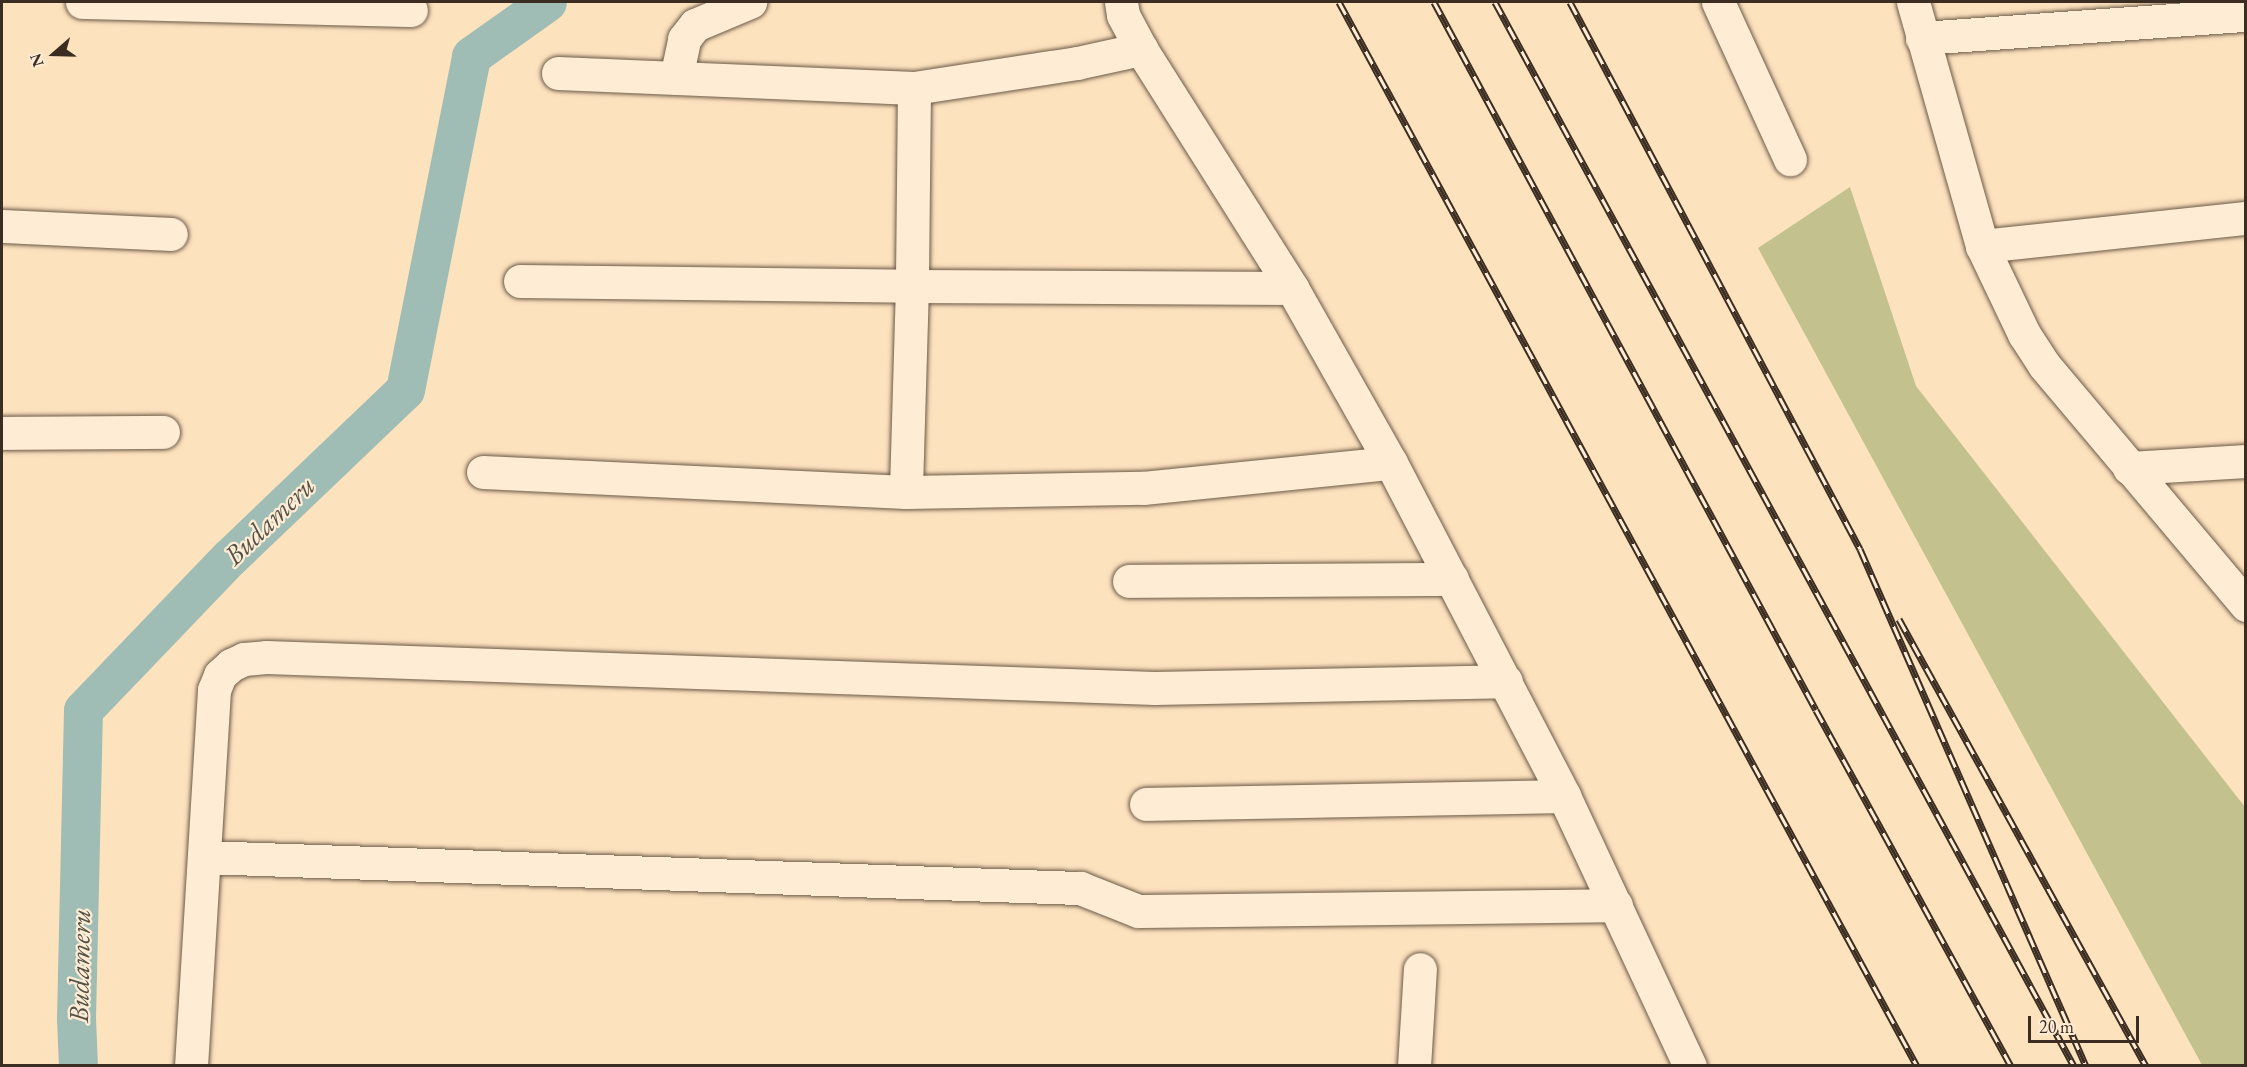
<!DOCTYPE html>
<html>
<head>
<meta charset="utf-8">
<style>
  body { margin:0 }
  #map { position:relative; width:2247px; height:1067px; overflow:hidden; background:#fde2be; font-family:"EB Garamond",serif }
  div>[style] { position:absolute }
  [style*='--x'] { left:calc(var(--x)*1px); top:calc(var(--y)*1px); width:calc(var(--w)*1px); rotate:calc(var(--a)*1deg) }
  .green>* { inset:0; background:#c3c28f }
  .canal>* { height:39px; margin:-19.5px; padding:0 19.5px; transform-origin:19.5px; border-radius:19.5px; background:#9fbdb5 }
  .roads { filter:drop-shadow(0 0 2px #6c5a48) drop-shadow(0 0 2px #6c5a48) }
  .minor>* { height:33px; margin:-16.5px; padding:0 16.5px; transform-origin:16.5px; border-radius:16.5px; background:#feecd5 }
  .rail>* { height:7px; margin-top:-3.5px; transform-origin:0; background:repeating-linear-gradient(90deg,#feecd5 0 14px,#3b2d21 0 28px); box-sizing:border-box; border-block:2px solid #3b2d21 }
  span { translate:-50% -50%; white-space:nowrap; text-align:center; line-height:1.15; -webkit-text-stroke:4.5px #feecd5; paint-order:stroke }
  .water-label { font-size:28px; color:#545146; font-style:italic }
  .frame { position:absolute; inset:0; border:3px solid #3b2d21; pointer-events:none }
  .north { position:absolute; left:24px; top:24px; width:60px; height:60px; -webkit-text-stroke:4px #feecd5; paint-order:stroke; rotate:250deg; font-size:16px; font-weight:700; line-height:24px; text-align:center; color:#3b2d21 }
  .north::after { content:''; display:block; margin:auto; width:21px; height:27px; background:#3b2d21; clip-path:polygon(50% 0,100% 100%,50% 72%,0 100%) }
  .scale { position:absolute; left:2028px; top:1016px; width:111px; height:27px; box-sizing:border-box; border:3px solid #3b2d21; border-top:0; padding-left:8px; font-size:18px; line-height:21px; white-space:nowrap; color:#3b2d21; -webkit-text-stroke:4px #feecd5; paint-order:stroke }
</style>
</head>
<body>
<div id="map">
  <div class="green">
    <div style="clip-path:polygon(1850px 187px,1916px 386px,2245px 807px,2245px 1065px,2202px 1065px,1758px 248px)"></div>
  </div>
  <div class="canal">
    <div style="--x:78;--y:1066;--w:48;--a:-92.4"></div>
    <div style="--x:76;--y:1018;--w:308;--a:-88.7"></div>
    <div style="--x:83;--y:710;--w:211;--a:-46.2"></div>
    <div style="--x:229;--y:558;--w:243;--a:-43.7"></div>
    <div style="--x:405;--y:390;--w:340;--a:-78.8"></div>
    <div style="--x:471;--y:56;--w:93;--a:-35.4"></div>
  </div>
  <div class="roads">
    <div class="minor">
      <div style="--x:82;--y:2;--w:329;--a:1.4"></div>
      <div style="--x:1121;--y:2;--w:13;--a:81"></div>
      <div style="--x:1123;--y:15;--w:38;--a:62"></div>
      <div style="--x:1718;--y:2;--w:173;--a:65.4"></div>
      <div style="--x:1913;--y:2;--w:254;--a:74.2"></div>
      <div style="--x:1982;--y:246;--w:98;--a:64.5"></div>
      <div style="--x:2024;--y:334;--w:37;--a:57"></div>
      <div style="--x:2044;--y:365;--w:314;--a:49.9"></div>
      <div style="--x:1922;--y:38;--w:325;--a:-4.1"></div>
      <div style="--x:558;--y:73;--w:356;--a:2.4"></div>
      <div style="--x:914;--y:88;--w:165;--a:-8.7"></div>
      <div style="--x:1077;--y:63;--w:66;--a:-12.3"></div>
      <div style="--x:1141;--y:49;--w:283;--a:57.7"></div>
      <div style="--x:1292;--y:288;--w:201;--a:60.5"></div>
      <div style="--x:1391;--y:463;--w:375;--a:62.5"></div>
      <div style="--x:1564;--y:796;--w:298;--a:65"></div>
      <div style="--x:676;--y:78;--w:40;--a:-78"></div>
      <div style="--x:684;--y:39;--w:18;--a:-52"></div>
      <div style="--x:695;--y:25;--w:60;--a:-22.7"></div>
      <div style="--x:914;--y:88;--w:198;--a:90.6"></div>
      <div style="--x:912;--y:286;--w:206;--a:91.7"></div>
      <div style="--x:906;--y:492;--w:237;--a:-1"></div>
      <div style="--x:1143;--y:488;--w:249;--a:-5.8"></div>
      <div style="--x:2;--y:226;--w:169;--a:2.7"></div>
      <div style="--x:1982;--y:246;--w:265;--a:-6.1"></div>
      <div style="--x:520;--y:281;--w:392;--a:0.7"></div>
      <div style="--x:912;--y:286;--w:380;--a:0.3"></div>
      <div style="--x:2;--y:433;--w:161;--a:-0.4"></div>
      <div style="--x:2129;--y:468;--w:117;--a:-3.4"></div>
      <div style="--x:483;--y:472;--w:423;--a:2.7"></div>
      <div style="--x:1129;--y:581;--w:323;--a:-0.4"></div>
      <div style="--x:1146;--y:804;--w:418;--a:-1.1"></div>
      <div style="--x:204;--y:857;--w:877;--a:2.03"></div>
      <div style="--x:1080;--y:888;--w:62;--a:21.6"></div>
      <div style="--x:1138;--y:911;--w:478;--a:-0.7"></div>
      <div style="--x:191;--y:1066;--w:377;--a:-86.5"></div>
      <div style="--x:214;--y:690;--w:16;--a:-68"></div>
      <div style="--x:220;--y:675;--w:15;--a:-42"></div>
      <div style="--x:231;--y:665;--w:14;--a:-25"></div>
      <div style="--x:244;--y:659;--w:22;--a:-5"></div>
      <div style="--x:266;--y:657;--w:889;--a:2"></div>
      <div style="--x:1154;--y:688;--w:352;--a:-1.1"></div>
      <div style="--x:1414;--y:1066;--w:97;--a:-86.5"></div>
    </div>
  </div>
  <div class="rail">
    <div style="--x:1339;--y:2;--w:1211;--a:61.49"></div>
    <div style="--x:1434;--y:2;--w:804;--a:61.65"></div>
    <div style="--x:1816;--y:710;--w:406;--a:61.3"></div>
    <div style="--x:1495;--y:2;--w:1211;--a:61.45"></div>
    <div style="--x:1570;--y:2;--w:619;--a:62.07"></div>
    <div style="--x:1860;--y:549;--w:564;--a:66.39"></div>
    <div style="--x:1899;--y:619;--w:511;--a:61.08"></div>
  </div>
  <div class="water-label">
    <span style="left:269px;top:520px;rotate:-44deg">Budameru</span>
    <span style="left:79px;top:966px;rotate:-89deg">Budameru</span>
  </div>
  <div class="frame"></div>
  <div class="north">N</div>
  <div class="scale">20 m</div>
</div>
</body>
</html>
